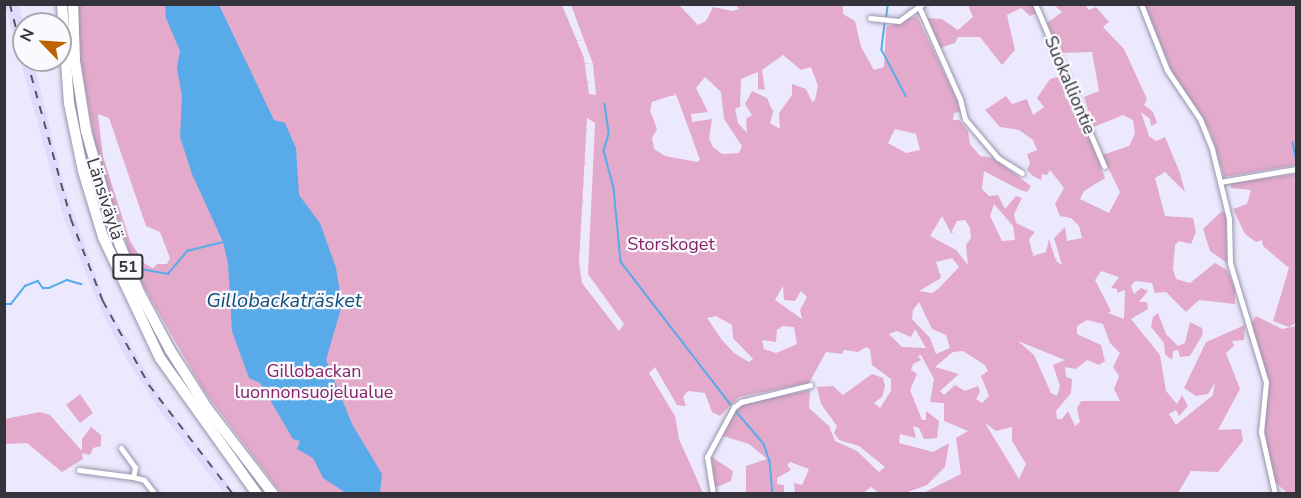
<!DOCTYPE html>
<html>
<head>
<meta charset="utf-8">
<style>
  body { margin:0 }
  #map { position:relative; width:1301px; height:498px; overflow:hidden; background:#ece9fe; font-family:"Nunito Sans",sans-serif }
  div>[style] { position:absolute }
  [style*='--x'] { left:calc(var(--x)*1px); top:calc(var(--y)*1px); width:calc(var(--w)*1px); rotate:calc(var(--a)*1deg) }
  .built>* { inset:0; background:#e0dbfc }
  .green>* { inset:0; background:#e3aacc }
  .water>* { inset:0; background:#58abe8 }
  .stream>* { height:1.5px; margin:-0.75px; padding:0 0.75px; transform-origin:0.75px; border-radius:0.75px; background:#58abe8 }
  .roads { filter:drop-shadow(0 0 2px #9793ab) drop-shadow(0 0 2px #9793ab) }
  .minor>* { height:5px; margin:-2.5px; padding:0 2.5px; transform-origin:2.5px; border-radius:2.5px; background:#fff }
  .motorway>* { height:10px; margin:-5px; padding:0 5px; transform-origin:5px; border-radius:5px; background:#fff }
  .rail>* { height:1.5px; margin-top:-0.75px; transform-origin:0; background:repeating-linear-gradient(90deg,#55545f 0 8px,transparent 0 16px) }
  span { translate:-50% -50%; white-space:nowrap; text-align:center; line-height:1.15; -webkit-text-stroke:4.5px #faf9fe; paint-order:stroke }
  .shield-label span { padding:2px 4px; background:#faf9fe; border:2px solid; border-radius:4px; -webkit-text-stroke-width:0 }
  .shield-label { font-size:16px; color:#34333c; font-weight:700 }
  .street-label { font-size:18px; color:#34333c }
  .park-label { font-size:18px; color:#862468 }
  .water-label { font-size:20px; color:#114f78; font-style:italic }
  .frame { position:absolute; inset:0; border:6px solid #34333c; pointer-events:none }
  .north { position:absolute; left:12px; top:12px; width:60px; height:60px; box-sizing:border-box; background:#faf9fe; border:2px solid #abaab0; border-radius:50%; rotate:295deg; font-size:16px; font-weight:700; line-height:24px; text-align:center; color:#34333c }
  .north::after { content:''; display:block; margin:auto; width:21px; height:27px; background:#bd6400; clip-path:polygon(50% 0,100% 100%,50% 72%,0 100%) }
</style>
</head>
<body>
<div id="map">
  <div class="built">
    <div style="clip-path:polygon(5px 5px,19px 5px,24px 26px,24px 60px,33px 60px,66px 192px,105px 301px,164px 402px,235px 493px,224px 493px,162px 414px,127px 360px,99px 306px,64px 219px)"></div>
  </div>
  <div class="green">
    <div style="clip-path:polygon(evenodd,78px 5px,562px 5px,584px 58px,589px 94px,596px 95px,593px 64px,571px 5px,679px 5px,698px 25px,706px 21px,713px 7px,733px 11px,739px 9px,736px 5px,843px 5px,843px 14px,855px 21px,861px 47px,874px 70px,884px 67px,886px 27px,917px 16px,957px 100px,960px 112px,954px 113px,953px 120px,959px 120px,968px 131px,970px 144px,980px 156px,993px 158px,1031px 186px,1027px 192px,1020px 190px,984px 171px,982px 189px,989px 196px,998px 195px,1005px 209px,1016px 196px,1022px 198px,1014px 214px,1016px 223px,1035px 232px,1029px 239px,1033px 256px,1046px 252px,1049px 239px,1056px 261px,1062px 265px,1054px 238px,1065px 227px,1067px 241px,1082px 238px,1079px 226px,1071px 218px,1060px 216px,1055px 204px,1064px 188px,1050px 170px,1047px 175px,1042px 174px,1041px 180px,1033px 176px,1027px 170px,1030px 163px,1027px 154px,1037px 150px,1033px 140px,1019px 130px,1000px 127px,985px 110px,1006px 96px,1012px 104px,1027px 99px,1033px 115px,1044px 107px,1037px 98px,1050px 79px,1061px 76px,1065px 97px,1083px 120px,1105px 178px,1084px 191px,1080px 199px,1109px 213px,1120px 192px,1102px 155px,1129px 146px,1135px 134px,1133px 120px,1123px 115px,1094px 127px,1084px 97px,1099px 91px,1092px 52px,1060px 53px,1047px 23px,1062px 12px,1054px 5px,1085px 5px,1089px 10px,1096px 7px,1109px 22px,1103px 27px,1124px 49px,1147px 99px,1144px 105px,1153px 112px,1157px 123px,1151px 126px,1150px 119px,1141px 112px,1149px 136px,1156px 141px,1165px 137px,1180px 173px,1185px 192px,1165px 172px,1155px 178px,1165px 216px,1193px 218px,1196px 232px,1191px 244px,1179px 241px,1175px 245px,1173px 269px,1176px 279px,1190px 283px,1215px 263px,1227px 270px,1235px 289px,1235px 304px,1199px 300px,1186px 312px,1166px 292px,1155px 293px,1152px 283px,1135px 281px,1131px 286px,1134px 294px,1141px 288px,1148px 291px,1139px 302px,1147px 302px,1148px 309px,1131px 319px,1160px 355px,1166px 391px,1177px 404px,1182px 395px,1188px 406px,1179px 416px,1176px 410px,1169px 414px,1176px 425px,1213px 395px,1215px 383px,1208px 394px,1196px 396px,1184px 388px,1206px 342px,1245px 325px,1244px 340px,1232px 341px,1234px 346px,1226px 353px,1240px 389px,1218px 430px,1241px 429px,1243px 441px,1218px 472px,1191px 471px,1178px 493px,923px 493px,961px 474px,956px 438px,968px 431px,944px 421px,944px 403px,930px 402px,934px 379px,921px 355px,918px 356px,921px 360px,913px 364px,911px 370px,917px 374px,910px 390px,922px 420px,926px 420px,926px 411px,939px 421px,937px 438px,924px 439px,919px 428px,913px 426px,916px 438px,900px 434px,899px 443px,933px 452px,949px 443px,945px 467px,927px 485px,905px 493px,879px 493px,871px 487px,863px 493px,795px 493px,794px 483px,802px 485px,809px 469px,790px 462px,787px 465px,791px 470px,777px 478px,777px 484px,784px 485px,784px 493px,746px 493px,746px 466px,767px 459px,749px 444px,720px 435px,731px 417px,743px 404px,810px 390px,809px 408px,829px 426px,835px 441px,857px 451px,879px 472px,885px 467px,859px 446px,839px 440px,834px 433px,837px 426px,821px 404px,817px 387px,833px 386px,843px 395px,872px 374px,883px 378px,885px 386px,882px 397px,874px 403px,880px 408px,891px 391px,891px 379px,872px 365px,870px 349px,866px 347px,858px 352px,844px 350px,842px 354px,826px 352px,809px 383px,739px 397px,720px 416px,712px 412px,705px 393px,688px 391px,683px 397px,686px 406px,677px 405px,655px 367px,649px 373px,675px 416px,679px 439px,703px 493px,281px 493px,204px 391px,138px 277px,98px 161px,80px 60px,78px 5px,783px 55px,801px 70px,811px 67px,818px 86px,815px 100px,812px 102px,806px 89px,792px 84px,792px 95px,779px 113px,780px 129px,770px 123px,773px 112px,767px 98px,752px 91px,745px 104px,752px 115px,746px 119px,747px 133px,738px 123px,735px 109px,740px 107px,741px 79px,758px 72px,758px 89px,765px 90px,762px 70px,783px 55px,78px 5px,705px 77px,721px 92px,724px 119px,742px 146px,739px 153px,722px 154px,713px 147px,709px 139px,712px 119px,692px 122px,691px 114px,708px 112px,696px 88px,705px 77px,78px 5px,676px 94px,700px 160px,697px 162px,665px 156px,654px 149px,652px 138px,657px 129px,650px 110px,652px 102px,676px 94px,78px 5px,98px 114px,109px 118px,146px 226px,160px 232px,170px 258px,167px 264px,157px 264px,153px 268px,145px 264px,130px 241px,103px 157px,98px 114px,78px 5px,587px 118px,595px 123px,588px 274px,624px 324px,619px 331px,582px 283px,579px 262px,587px 118px,78px 5px,895px 129px,916px 134px,920px 150px,906px 153px,888px 143px,895px 129px,78px 5px,994px 204px,1013px 226px,1015px 240px,1002px 241px,990px 216px,994px 204px,78px 5px,942px 216px,951px 233px,957px 221px,965px 220px,970px 228px,971px 238px,966px 245px,968px 265px,956px 250px,930px 236px,942px 216px,78px 5px,952px 258px,959px 267px,938px 289px,932px 293px,919px 291px,941px 278px,936px 262px,952px 258px,78px 5px,1101px 271px,1119px 277px,1111px 288px,1117px 289px,1117px 293px,1125px 290px,1124px 319px,1108px 313px,1111px 311px,1095px 280px,1101px 271px,78px 5px,783px 286px,784px 300px,795px 301px,801px 291px,807px 297px,800px 310px,802px 319px,775px 300px,783px 286px,78px 5px,919px 302px,932px 329px,946px 335px,950px 348px,936px 354px,930px 338px,912px 319px,913px 310px,919px 302px,78px 5px,716px 316px,732px 325px,733px 338px,753px 359px,749px 362px,734px 353px,722px 340px,707px 318px,716px 316px,78px 5px,1087px 320px,1103px 324px,1110px 343px,1120px 353px,1113px 367px,1119px 376px,1114px 389px,1120px 401px,1081px 401px,1077px 408px,1080px 422px,1075px 426px,1068px 411px,1062px 419px,1057px 419px,1056px 411px,1071px 393px,1072px 379px,1066px 377px,1065px 367px,1076px 369px,1087px 360px,1099px 365px,1105px 361px,1101px 345px,1077px 334px,1077px 326px,1087px 320px,78px 5px,783px 326px,794px 327px,797px 344px,776px 353px,764px 349px,762px 340px,776px 342px,777px 329px,783px 326px,78px 5px,915px 329px,926px 348px,902px 347px,889px 334px,897px 331px,911px 337px,915px 329px,78px 5px,1018px 341px,1065px 360px,1053px 365px,1060px 386px,1057px 396px,1051px 393px,1034px 355px,1018px 341px,78px 5px,963px 351px,985px 365px,988px 371px,981px 376px,989px 396px,982px 403px,976px 399px,980px 392px,978px 386px,965px 391px,955px 385px,944px 395px,940px 391px,959px 374px,935px 367px,953px 352px,963px 351px,78px 5px,985px 423px,996px 431px,1012px 427px,1012px 441px,1026px 464px,1019px 479px,985px 423px)"></div>
    <div style="clip-path:polygon(968px 5px,1033px 5px,1037px 13px,1030px 16px,1021px 8px,1007px 15px,1015px 50px,1002px 65px,980px 37px,958px 37px,955px 43px,940px 48px,927px 18px,942px 19px,958px 30px,973px 17px)"></div>
    <div style="clip-path:polygon(1144px 5px,1296px 5px,1296px 165px,1224px 177px,1210px 131px,1174px 76px)"></div>
    <div style="clip-path:polygon(1296px 174px,1296px 323px,1289px 327px,1273px 321px,1289px 268px,1263px 246px,1262px 240px,1256px 242px,1245px 234px,1233px 209px,1247px 204px,1251px 190px,1231px 188px,1230px 183px)"></div>
    <div style="clip-path:polygon(1222px 211px,1226px 214px,1227px 263px,1210px 251px,1203px 229px)"></div>
    <div style="clip-path:polygon(1158px 313px,1166px 334px,1178px 346px,1185px 343px,1190px 322px,1202px 328px,1203px 334px,1190px 356px,1180px 357px,1178px 350px,1173px 351px,1172px 360px,1165px 354px,1164px 343px,1151px 327px,1153px 317px)"></div>
    <div style="clip-path:polygon(1256px 316px,1282px 329px,1296px 326px,1296px 493px,1287px 493px,1273px 480px,1269px 466px,1264px 419px,1267px 381px,1250px 326px)"></div>
    <div style="clip-path:polygon(80px 394px,93px 413px,80px 423px,66px 405px)"></div>
    <div style="clip-path:polygon(40px 412px,50px 415px,82px 451px,82px 439px,91px 427px,101px 435px,101px 446px,93px 448px,90px 455px,82px 453px,83px 459px,62px 472px,27px 443px,5px 444px,5px 419px)"></div>
    <div style="clip-path:polygon(712px 457px,733px 471px,731px 481px,714px 488px)"></div>
  </div>
  <div class="water">
    <div style="clip-path:polygon(165px 5px,219px 5px,274px 120px,285px 123px,296px 148px,299px 195px,320px 223px,336px 268px,342px 305px,326px 360px,352px 424px,382px 474px,380px 493px,346px 493px,323px 478px,313px 458px,297px 449px,300px 441px,293px 439px,260px 383px,249px 378px,232px 331px,228px 263px,223px 242px,192px 174px,180px 137px,182px 97px,177px 68px,180px 51px,166px 18px)"></div>
  </div>
  <div class="stream">
    <div style="--x:886;--y:18;--w:14;--a:-82"></div>
    <div style="--x:885;--y:24;--w:26;--a:97"></div>
    <div style="--x:882;--y:50;--w:52;--a:62.4"></div>
    <div style="--x:605;--y:104;--w:30;--a:82"></div>
    <div style="--x:609;--y:134;--w:18;--a:106"></div>
    <div style="--x:604;--y:151;--w:38;--a:75"></div>
    <div style="--x:614;--y:188;--w:74;--a:84.6"></div>
    <div style="--x:621;--y:262;--w:180;--a:52.4"></div>
    <div style="--x:1293;--y:142;--w:16;--a:79"></div>
    <div style="--x:135;--y:268;--w:34;--a:10"></div>
    <div style="--x:168;--y:274;--w:30;--a:-50"></div>
    <div style="--x:187;--y:251;--w:37;--a:-14"></div>
    <div style="--x:4;--y:304;--w:7;--a:0"></div>
    <div style="--x:11;--y:304;--w:23;--a:-52"></div>
    <div style="--x:25;--y:286;--w:14;--a:-21"></div>
    <div style="--x:38;--y:281;--w:9;--a:54"></div>
    <div style="--x:43;--y:288;--w:6;--a:0"></div>
    <div style="--x:49;--y:288;--w:20;--a:-24"></div>
    <div style="--x:67;--y:280;--w:15;--a:16"></div>
    <div style="--x:735;--y:410;--w:45;--a:49.5"></div>
    <div style="--x:764;--y:444;--w:18;--a:71"></div>
    <div style="--x:770;--y:461;--w:33;--a:85"></div>
  </div>
  <div class="roads">
    <div class="minor">
      <div style="--x:1035;--y:4;--w:176;--a:66.9"></div>
      <div style="--x:1141;--y:4;--w:71;--a:68.5"></div>
      <div style="--x:1167;--y:70;--w:59;--a:56"></div>
      <div style="--x:1200;--y:119;--w:32;--a:68"></div>
      <div style="--x:1212;--y:149;--w:72;--a:76.3"></div>
      <div style="--x:1229;--y:219;--w:44;--a:88.7"></div>
      <div style="--x:1230;--y:263;--w:124;--a:73.2"></div>
      <div style="--x:1266;--y:382;--w:50;--a:95.7"></div>
      <div style="--x:1261;--y:432;--w:64;--a:77.3"></div>
      <div style="--x:919;--y:7;--w:101;--a:66"></div>
      <div style="--x:960;--y:99;--w:21;--a:76"></div>
      <div style="--x:965;--y:119;--w:51;--a:49.8"></div>
      <div style="--x:998;--y:158;--w:28;--a:32"></div>
      <div style="--x:870;--y:18;--w:29;--a:6"></div>
      <div style="--x:899;--y:21;--w:29;--a:-36"></div>
      <div style="--x:1220;--y:182;--w:77;--a:-9.7"></div>
      <div style="--x:121;--y:448;--w:24;--a:54"></div>
      <div style="--x:135;--y:467;--w:10;--a:101"></div>
      <div style="--x:133;--y:477;--w:11;--a:15"></div>
      <div style="--x:144;--y:480;--w:18;--a:52"></div>
      <div style="--x:79;--y:470;--w:54;--a:7.4"></div>
      <div style="--x:713;--y:494;--w:37;--a:-99"></div>
      <div style="--x:707;--y:457;--w:57;--a:-61.6"></div>
      <div style="--x:734;--y:407;--w:9;--a:-36"></div>
      <div style="--x:741;--y:402;--w:71;--a:-13.8"></div>
    </div>
    <div class="motorway">
      <div style="--x:62;--y:4;--w:99;--a:86"></div>
      <div style="--x:69;--y:103;--w:69;--a:78.4"></div>
      <div style="--x:83;--y:171;--w:69;--a:73.1"></div>
      <div style="--x:103;--y:237;--w:134;--a:64.8"></div>
      <div style="--x:160;--y:358;--w:167;--a:54.5"></div>
      <div style="--x:73;--y:4;--w:57;--a:88"></div>
      <div style="--x:75;--y:61;--w:71;--a:81.1"></div>
      <div style="--x:86;--y:131;--w:106;--a:74.1"></div>
      <div style="--x:115;--y:233;--w:64;--a:67.9"></div>
      <div style="--x:139;--y:292;--w:66;--a:61.9"></div>
      <div style="--x:170;--y:350;--w:69;--a:57.5"></div>
      <div style="--x:207;--y:408;--w:108;--a:52.5"></div>
    </div>
  </div>
  <div class="rail">
    <div style="--x:10;--y:4;--w:57;--a:75.7"></div>
    <div style="--x:27;--y:60;--w:165;--a:74.5"></div>
    <div style="--x:71;--y:219;--w:88;--a:68.7"></div>
    <div style="--x:103;--y:301;--w:96;--a:61.3"></div>
    <div style="--x:149;--y:385;--w:138;--a:52.4"></div>
  </div>
  <div class="shield-label">
    <span style="left:128px;top:267px">51</span>
  </div>
  <div class="street-label">
    <span style="left:1070px;top:85px;rotate:67deg">Suokalliontie</span>
    <span style="left:105px;top:199px;rotate:72deg">Länsiväylä</span>
  </div>
  <div class="park-label">
    <span style="left:671px;top:244px">Storskoget</span>
    <span style="left:314px;top:382px">Gillobackan<br>luonnonsuojelualue</span>
  </div>
  <div class="water-label">
    <span style="left:284px;top:300px">Gillobackaträsket</span>
  </div>
  <div class="frame"></div>
  <div class="north">N</div>
</div>
</body>
</html>
